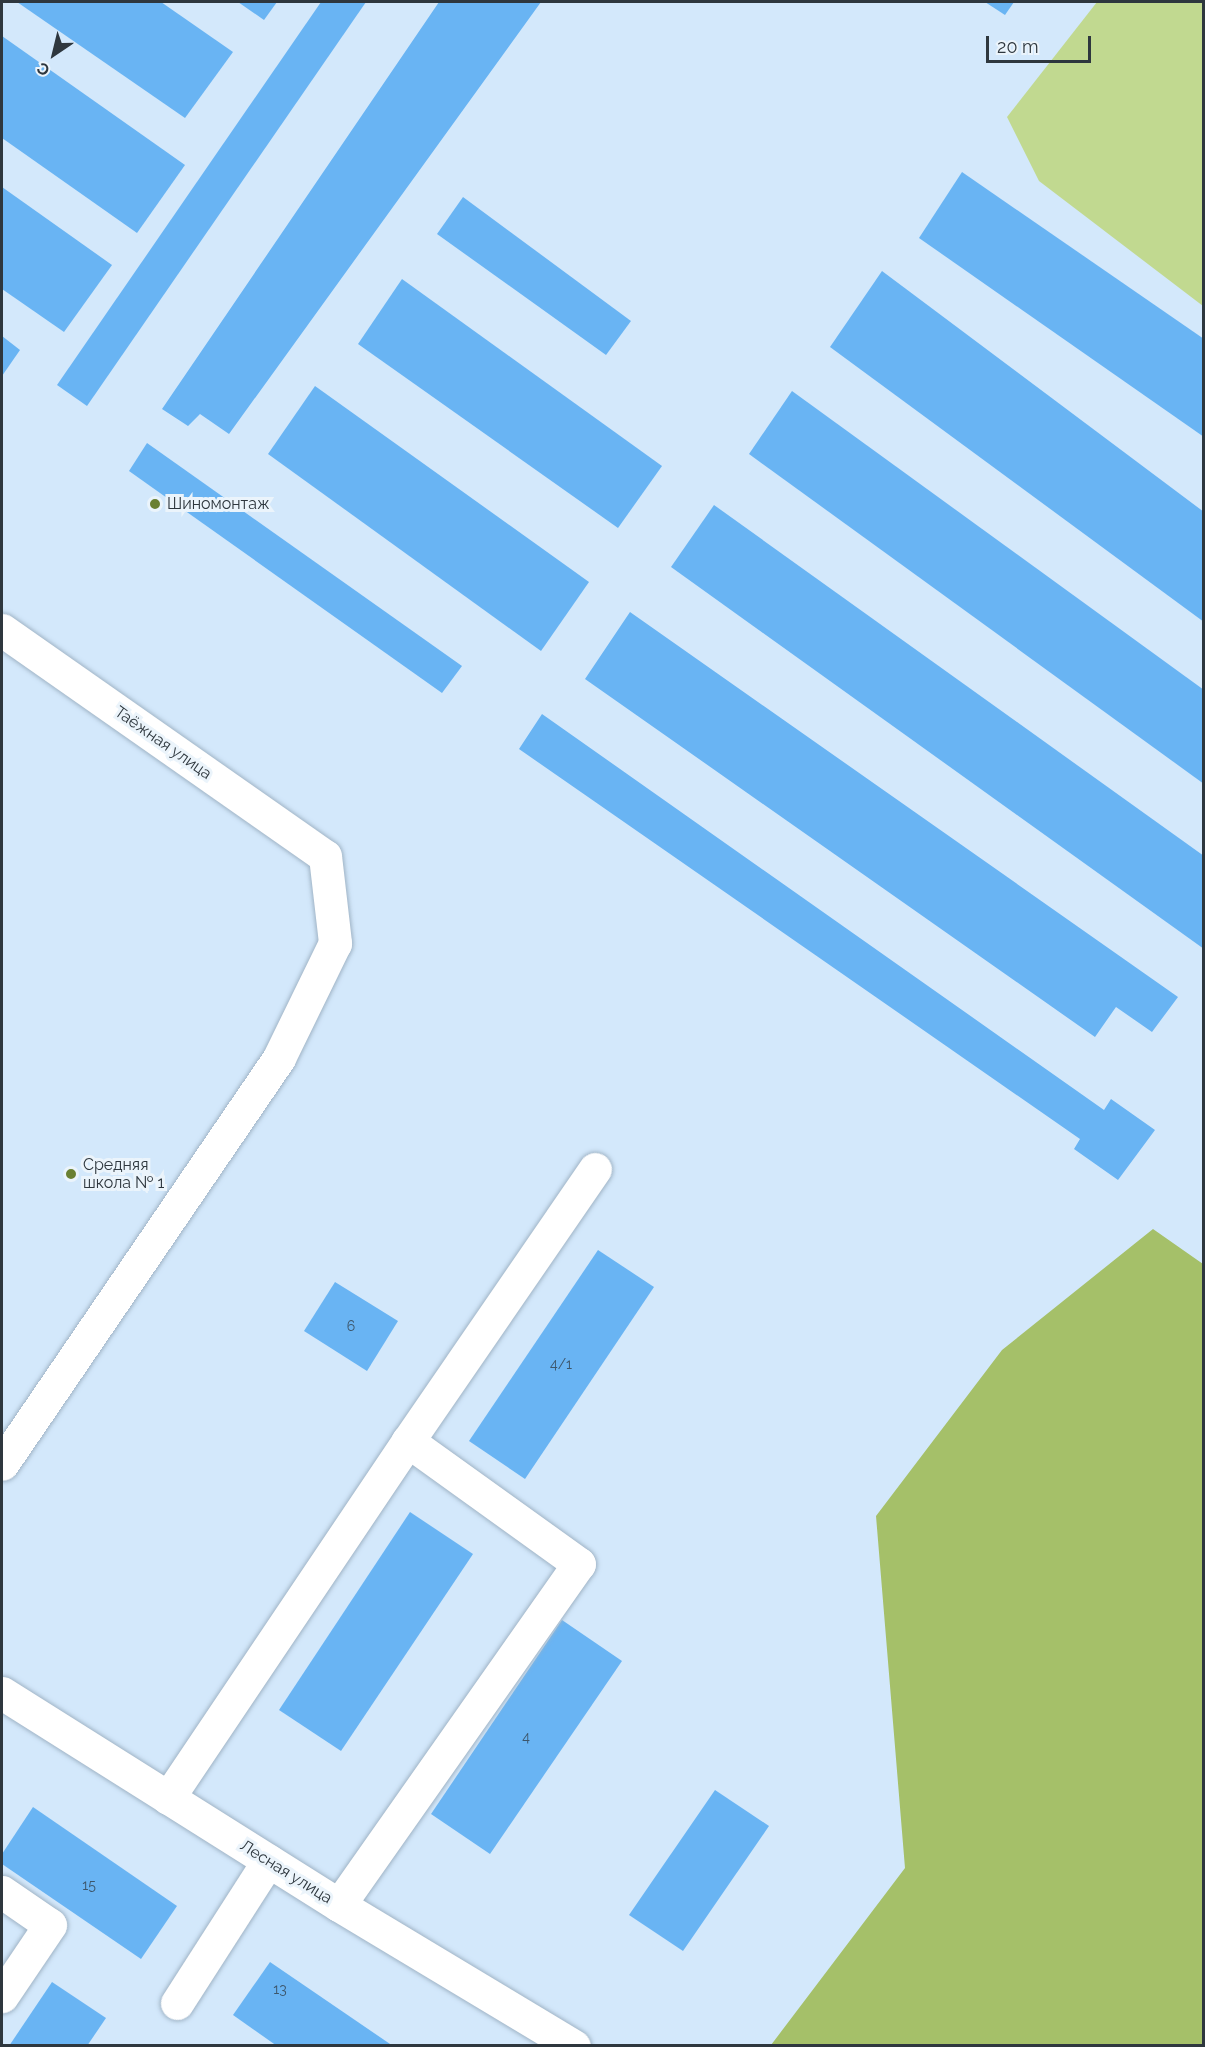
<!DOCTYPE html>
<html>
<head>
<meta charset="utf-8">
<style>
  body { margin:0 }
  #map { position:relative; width:1205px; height:2047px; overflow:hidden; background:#d3e8fb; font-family:Raleway,sans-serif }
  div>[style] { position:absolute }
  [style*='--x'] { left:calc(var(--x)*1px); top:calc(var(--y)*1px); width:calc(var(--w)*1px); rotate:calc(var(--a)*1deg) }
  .green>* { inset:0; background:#c1d990 }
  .forest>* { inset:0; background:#a5c069 }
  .building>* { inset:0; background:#69b4f3 }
  .roads { filter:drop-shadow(0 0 2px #a0b4c6) drop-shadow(0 0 2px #a0b4c6) }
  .minor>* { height:33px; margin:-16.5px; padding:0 16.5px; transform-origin:16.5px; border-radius:16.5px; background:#fff }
  .dots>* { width:16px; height:16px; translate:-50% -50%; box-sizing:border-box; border:3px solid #ebf4fb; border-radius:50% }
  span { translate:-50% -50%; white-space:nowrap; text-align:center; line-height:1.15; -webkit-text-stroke:6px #ebf4fb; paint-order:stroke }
  .number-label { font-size:14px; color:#3d566b }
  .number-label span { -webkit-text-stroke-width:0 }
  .poi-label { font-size:16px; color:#2e373e }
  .left { translate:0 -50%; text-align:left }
  .street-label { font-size:16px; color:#2e373e }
  .frame { position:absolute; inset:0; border:3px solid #2e373e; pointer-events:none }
  .north { position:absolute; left:24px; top:24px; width:60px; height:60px; -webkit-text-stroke:4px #ebf4fb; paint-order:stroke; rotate:215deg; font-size:16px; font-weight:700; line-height:24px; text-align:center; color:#2e373e }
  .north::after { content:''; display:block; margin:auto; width:21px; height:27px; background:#2e373e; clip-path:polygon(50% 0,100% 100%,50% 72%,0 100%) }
  .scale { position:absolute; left:986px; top:36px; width:105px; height:27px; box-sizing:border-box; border:3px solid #2e373e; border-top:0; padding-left:8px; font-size:18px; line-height:21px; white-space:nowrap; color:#2e373e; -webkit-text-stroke:4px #ebf4fb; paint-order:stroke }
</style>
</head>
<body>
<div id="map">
  <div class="green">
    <div style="clip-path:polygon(1097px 2px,1203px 2px,1203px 306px,1039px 181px,1007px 117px)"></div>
  </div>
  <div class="forest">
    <div style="clip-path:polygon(1153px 1229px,1203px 1264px,1203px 2045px,771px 2045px,905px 1868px,876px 1516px,1002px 1350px)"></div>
  </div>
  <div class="building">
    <div style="clip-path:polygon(17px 2px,161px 2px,233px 52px,185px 118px)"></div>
    <div style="clip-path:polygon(238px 2px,277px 2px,264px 20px)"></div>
    <div style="clip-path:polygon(321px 2px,366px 2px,87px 406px,57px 385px)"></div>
    <div style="clip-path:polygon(439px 2px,541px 2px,229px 434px,200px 414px,188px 426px,162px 409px)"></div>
    <div style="clip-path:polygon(985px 2px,1014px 2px,1005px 15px)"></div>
    <div style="clip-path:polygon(2px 36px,185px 165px,137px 233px,2px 138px)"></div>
    <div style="clip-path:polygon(962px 172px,1204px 339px,1204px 437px,919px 238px)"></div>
    <div style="clip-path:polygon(2px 187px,112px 265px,64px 332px,2px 289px)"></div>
    <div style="clip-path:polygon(463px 197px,631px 321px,606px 355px,437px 234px)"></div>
    <div style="clip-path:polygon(882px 271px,1204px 512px,1204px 622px,830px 347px)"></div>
    <div style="clip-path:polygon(402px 279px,662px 466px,618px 528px,358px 344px)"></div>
    <div style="clip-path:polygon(2px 336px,20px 350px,2px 376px)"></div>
    <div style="clip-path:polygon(315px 386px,589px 582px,541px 651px,268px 454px)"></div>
    <div style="clip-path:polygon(792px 391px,1204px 690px,1204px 784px,749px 454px)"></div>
    <div style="clip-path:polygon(147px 443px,462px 666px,442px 693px,129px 471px)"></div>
    <div style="clip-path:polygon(714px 505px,1204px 856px,1204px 949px,671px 567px)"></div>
    <div style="clip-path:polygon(630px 612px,1178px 997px,1152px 1032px,1116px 1007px,1095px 1037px,585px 679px)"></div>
    <div style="clip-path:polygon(542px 714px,1104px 1110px,1111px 1099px,1155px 1130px,1118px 1180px,1074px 1149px,1080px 1139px,519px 749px)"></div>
    <div style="clip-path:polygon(598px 1250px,654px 1287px,525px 1479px,469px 1441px)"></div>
    <div style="clip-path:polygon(335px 1282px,398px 1321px,367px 1371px,304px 1331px)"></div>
    <div style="clip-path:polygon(410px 1512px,473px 1554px,341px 1751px,279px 1710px)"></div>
    <div style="clip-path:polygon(562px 1620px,622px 1661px,490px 1854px,431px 1814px)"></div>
    <div style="clip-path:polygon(715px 1790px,769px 1826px,683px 1951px,629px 1915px)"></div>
    <div style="clip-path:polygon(33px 1807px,177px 1906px,141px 1959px,2px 1864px,2px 1854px)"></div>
    <div style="clip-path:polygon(270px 1962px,393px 2046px,277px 2046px,233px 2015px)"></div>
    <div style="clip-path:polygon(52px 1982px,106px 2018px,87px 2046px,9px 2046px)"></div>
  </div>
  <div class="roads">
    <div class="minor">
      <div style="--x:2;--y:630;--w:394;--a:35"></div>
      <div style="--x:325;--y:856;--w:88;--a:83.4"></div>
      <div style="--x:335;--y:943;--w:128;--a:116"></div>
      <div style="--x:279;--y:1058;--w:491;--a:124.3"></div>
      <div style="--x:2;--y:1693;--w:398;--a:32.2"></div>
      <div style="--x:339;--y:1905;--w:274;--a:31"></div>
      <div style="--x:168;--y:1798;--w:430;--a:-56.1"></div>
      <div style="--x:2;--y:1892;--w:58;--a:34.5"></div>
      <div style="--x:50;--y:1925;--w:86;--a:124.1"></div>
      <div style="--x:339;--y:1905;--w:417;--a:-54.9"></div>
      <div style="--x:579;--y:1564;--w:211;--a:-144.3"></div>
      <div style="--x:408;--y:1441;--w:330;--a:-55.5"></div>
      <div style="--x:177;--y:2003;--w:169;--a:-57.3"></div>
    </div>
  </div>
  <div class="dots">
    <div style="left:155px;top:504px;background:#6a8032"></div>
    <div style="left:71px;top:1174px;background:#6a8032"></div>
  </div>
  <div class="number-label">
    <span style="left:351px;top:1326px">6</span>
    <span style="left:561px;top:1364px">4/1</span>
    <span style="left:526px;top:1737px">4</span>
    <span style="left:89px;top:1885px">15</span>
    <span style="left:280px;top:1989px">13</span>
  </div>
  <div class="poi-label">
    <span class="left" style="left:167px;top:504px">Шиномонтаж</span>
    <span class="left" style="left:83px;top:1174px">Средняя<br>школа № 1</span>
  </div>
  <div class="street-label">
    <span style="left:163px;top:743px;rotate:35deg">Таёжная улица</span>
    <span style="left:286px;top:1872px;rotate:32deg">Лесная улица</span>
  </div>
  <div class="frame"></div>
  <div class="north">С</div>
  <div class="scale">20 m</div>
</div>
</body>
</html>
